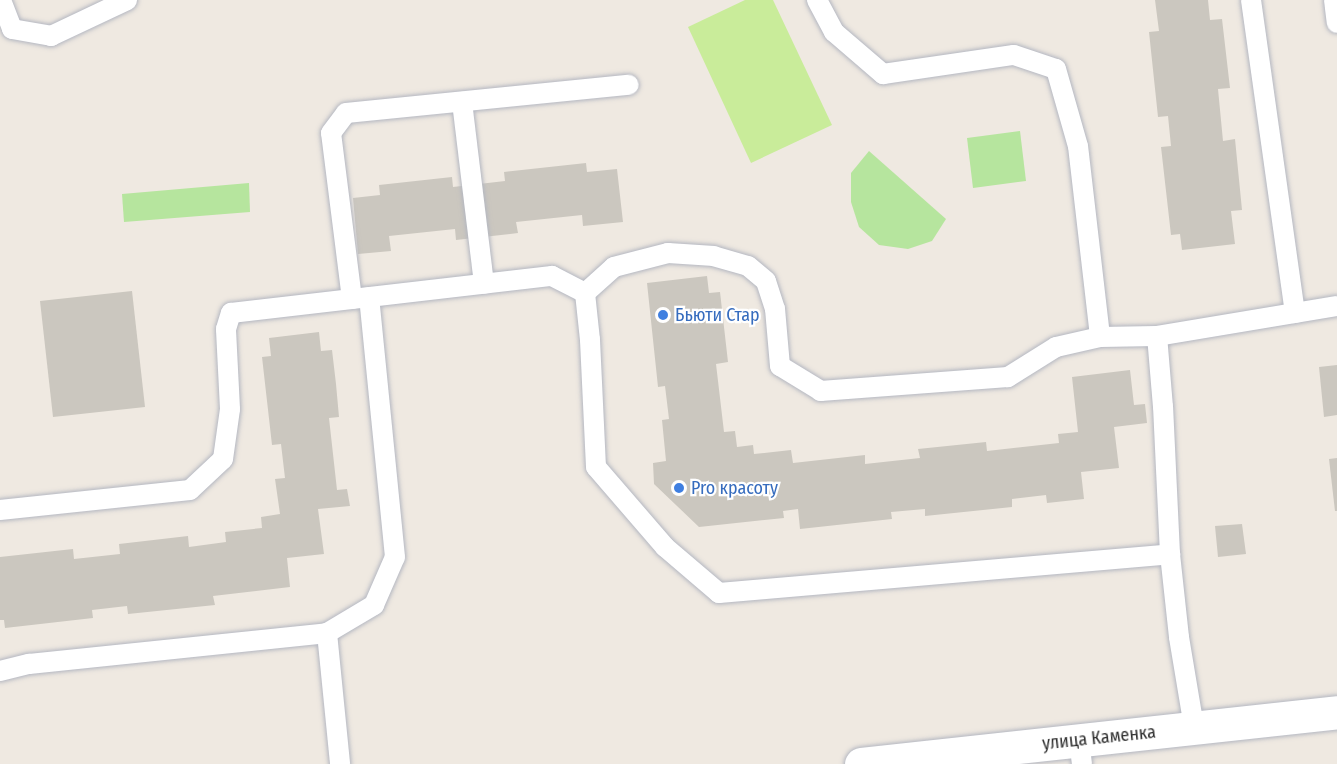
<!DOCTYPE html>
<html>
<head>
<meta charset="utf-8">
<style>
  body { margin:0 }
  #map { position:relative; width:1337px; height:764px; overflow:hidden; background:#efe9e1; font-family:"Fira Sans Condensed",sans-serif }
  div>[style] { position:absolute }
  [style*='--x'] { left:calc(var(--x)*1px); top:calc(var(--y)*1px); width:calc(var(--w)*1px); rotate:calc(var(--a)*1deg) }
  .green>* { inset:0; background:#b6e59e }
  .pitch>* { inset:0; background:#c9ec9a }
  .building>* { inset:0; background:#cbc7bf }
  .roads { filter:drop-shadow(0 0 2px #b4b7c1) drop-shadow(0 0 2px #b4b7c1) }
  .lane>* { height:20px; margin:-10px; padding:0 10px; transform-origin:10px; border-radius:10px; background:#fff }
  .secondary>* { height:33px; margin:-16.5px; padding:0 16.5px; transform-origin:16.5px; border-radius:16.5px; background:#fff }
  .dots>* { width:16px; height:16px; translate:-50% -50%; box-sizing:border-box; border:3px solid #fff; border-radius:50% }
  span { translate:-50% -50%; white-space:nowrap; text-align:center; line-height:1.15; -webkit-text-stroke:4.5px #fff; paint-order:stroke }
  .shop-label { font-size:18px; color:#366cbe }
  .left { translate:0 -50%; text-align:left }
  .street-label { font-size:18px; color:#2e2e2e }
</style>
</head>
<body>
<div id="map">
  <div class="green">
    <div style="clip-path:polygon(1020px 131px,1026px 181px,973px 188px,967px 138px)"></div>
    <div style="clip-path:polygon(869px 151px,946px 219px,932px 241px,908px 249px,879px 245px,859px 227px,851px 202px,851px 173px)"></div>
    <div style="clip-path:polygon(249px 183px,250px 212px,124px 222px,122px 194px)"></div>
  </div>
  <div class="pitch">
    <div style="clip-path:polygon(745px 0,773px 0,832px 125px,751px 163px,688px 27px)"></div>
  </div>
  <div class="building">
    <div style="clip-path:polygon(1155px 0,1208px 0,1210px 20px,1222px 19px,1230px 88px,1218px 89px,1223px 141px,1235px 139px,1242px 210px,1231px 211px,1235px 244px,1182px 250px,1180px 234px,1171px 235px,1161px 147px,1171px 146px,1168px 116px,1158px 117px,1149px 32px,1159px 31px)"></div>
    <div style="clip-path:polygon(586px 163px,587px 172px,617px 169px,623px 222px,583px 226px,582px 215px,516px 222px,518px 233px,456px 240px,455px 229px,389px 236px,391px 251px,358px 254px,353px 198px,380px 195px,379px 185px,452px 177px,453px 187px,505px 181px,504px 172px)"></div>
    <div style="clip-path:polygon(707px 276px,709px 293px,720px 292px,728px 362px,716px 364px,724px 432px,735px 431px,737px 447px,753px 445px,754px 454px,791px 450px,793px 463px,865px 455px,865px 464px,920px 458px,918px 449px,986px 442px,987px 451px,1059px 443px,1058px 434px,1078px 432px,1072px 377px,1130px 370px,1134px 405px,1145px 404px,1147px 423px,1114px 427px,1119px 468px,1081px 472px,1084px 499px,1047px 503px,1046px 495px,1012px 499px,1012px 507px,925px 516px,925px 509px,891px 512px,892px 519px,800px 529px,798px 509px,783px 511px,784px 518px,699px 527px,654px 484px,653px 463px,666px 461px,662px 420px,669px 419px,665px 386px,658px 387px,647px 283px)"></div>
    <div style="clip-path:polygon(132px 291px,145px 407px,53px 417px,40px 301px)"></div>
    <div style="clip-path:polygon(319px 332px,321px 351px,332px 350px,336px 384px,339px 417px,329px 418px,337px 490px,347px 489px,350px 506px,318px 509px,324px 554px,287px 558px,290px 587px,213px 596px,215px 605px,128px 614px,127px 606px,92px 610px,93px 618px,5px 628px,4px 620px,0 620px,0 557px,73px 549px,74px 559px,120px 554px,119px 544px,188px 536px,189px 547px,226px 542px,225px 532px,262px 528px,261px 517px,280px 514px,275px 479px,285px 478px,281px 444px,272px 445px,262px 357px,271px 356px,269px 338px)"></div>
    <div style="clip-path:polygon(1337px 365px,1337px 415px,1324px 417px,1319px 367px)"></div>
    <div style="clip-path:polygon(1337px 458px,1337px 511px,1335px 511px,1329px 459px)"></div>
    <div style="clip-path:polygon(1242px 524px,1246px 554px,1218px 557px,1215px 526px)"></div>
  </div>
  <div class="roads">
    <div class="lane">
      <div style="--x:1;--y:0;--w:31;--a:69"></div>
      <div style="--x:12;--y:29;--w:40;--a:10"></div>
      <div style="--x:51;--y:36;--w:84;--a:-25.3"></div>
      <div style="--x:817;--y:0;--w:36;--a:62"></div>
      <div style="--x:834;--y:32;--w:65;--a:40.6"></div>
      <div style="--x:883;--y:74;--w:132;--a:-8.3"></div>
      <div style="--x:1014;--y:55;--w:44;--a:18.4"></div>
      <div style="--x:1056;--y:69;--w:80;--a:74.1"></div>
      <div style="--x:1078;--y:146;--w:192;--a:83.4"></div>
      <div style="--x:1251;--y:0;--w:316;--a:82"></div>
      <div style="--x:1334;--y:0;--w:23;--a:83"></div>
      <div style="--x:462;--y:102;--w:183;--a:83.1"></div>
      <div style="--x:352;--y:299;--w:167;--a:-97.2"></div>
      <div style="--x:331;--y:133;--w:25;--a:-53"></div>
      <div style="--x:346;--y:113;--w:284;--a:-5.7"></div>
      <div style="--x:1157;--y:336;--w:57;--a:179"></div>
      <div style="--x:1100;--y:337;--w:45;--a:167.2"></div>
      <div style="--x:1056;--y:347;--w:57;--a:148"></div>
      <div style="--x:1008;--y:377;--w:188;--a:175.7"></div>
      <div style="--x:821;--y:391;--w:48;--a:-148.6"></div>
      <div style="--x:780;--y:366;--w:57;--a:-95"></div>
      <div style="--x:775;--y:309;--w:29;--a:-108"></div>
      <div style="--x:766;--y:281;--w:23;--a:-140"></div>
      <div style="--x:748;--y:266;--w:35;--a:-164"></div>
      <div style="--x:714;--y:256;--w:46;--a:-176.3"></div>
      <div style="--x:668;--y:253;--w:56;--a:165.5"></div>
      <div style="--x:614;--y:267;--w:39;--a:138"></div>
      <div style="--x:585;--y:293;--w:47;--a:83.9"></div>
      <div style="--x:590;--y:340;--w:127;--a:87.3"></div>
      <div style="--x:596;--y:467;--w:106;--a:49.2"></div>
      <div style="--x:665;--y:547;--w:71;--a:40.4"></div>
      <div style="--x:719;--y:593;--w:453;--a:-4.9"></div>
      <div style="--x:0;--y:510;--w:191;--a:-6"></div>
      <div style="--x:190;--y:490;--w:45;--a:-43.2"></div>
      <div style="--x:223;--y:459;--w:50;--a:-82"></div>
      <div style="--x:230;--y:409;--w:80;--a:-92.9"></div>
      <div style="--x:226;--y:329;--w:17;--a:-73"></div>
      <div style="--x:231;--y:313;--w:323;--a:-6.6"></div>
      <div style="--x:552;--y:276;--w:37;--a:27"></div>
      <div style="--x:327;--y:633;--w:132;--a:84.3"></div>
      <div style="--x:0;--y:671;--w:30;--a:-14"></div>
      <div style="--x:29;--y:664;--w:300;--a:-5.9"></div>
      <div style="--x:327;--y:633;--w:55;--a:-30.8"></div>
      <div style="--x:374;--y:605;--w:52;--a:-66.4"></div>
      <div style="--x:395;--y:557;--w:261;--a:-95.7"></div>
      <div style="--x:1194;--y:727;--w:91;--a:-99.5"></div>
      <div style="--x:1179;--y:637;--w:83;--a:-96.2"></div>
      <div style="--x:1170;--y:554;--w:147;--a:-92.7"></div>
      <div style="--x:1163;--y:407;--w:71;--a:-94.8"></div>
      <div style="--x:1157;--y:336;--w:182;--a:-9.5"></div>
      <div style="--x:1079;--y:740;--w:24;--a:83"></div>
    </div>
    <div class="secondary">
      <div style="--x:861;--y:764;--w:479;--a:-6.2"></div>
    </div>
  </div>
  <div class="dots">
    <div style="left:663px;top:315px;background:#3f7fe0"></div>
    <div style="left:679px;top:488px;background:#3f7fe0"></div>
  </div>
  <div class="shop-label">
    <span class="left" style="left:675px;top:315px">Бьюти Стар</span>
    <span class="left" style="left:691px;top:488px">Pro красоту</span>
  </div>
  <div class="street-label">
    <span style="left:1099px;top:738px;rotate:-6deg">улица Каменка</span>
  </div>
</div>
</body>
</html>
